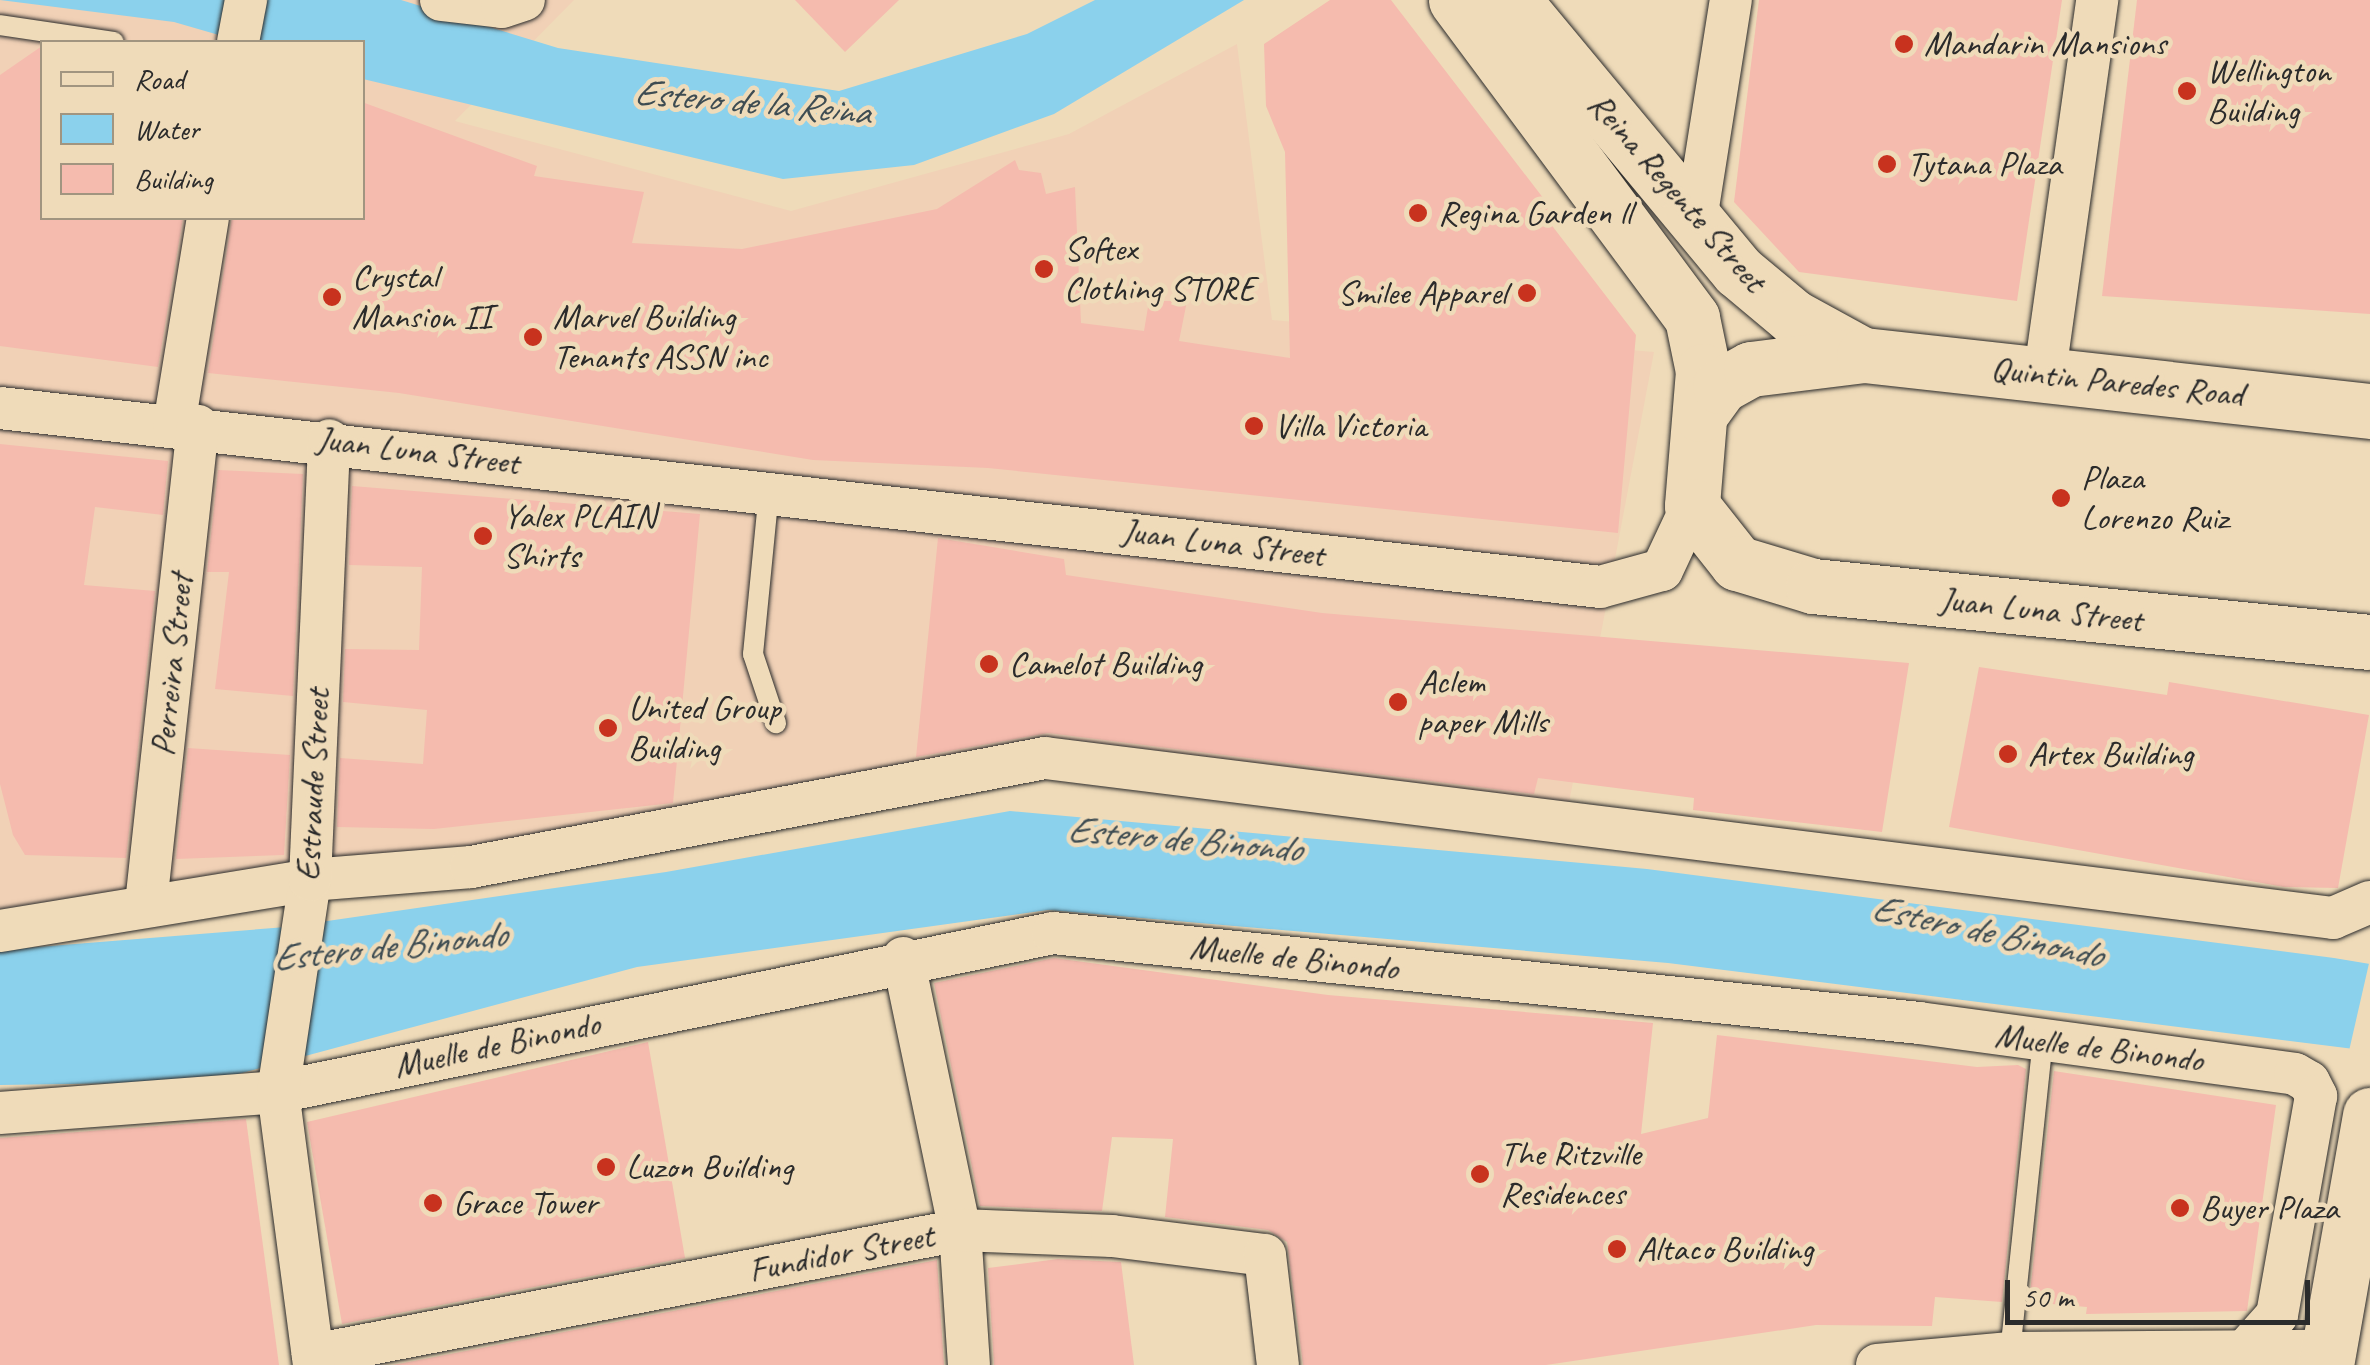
<!DOCTYPE html>
<html>
<head>
<meta charset="utf-8">
<style>
  body { margin:0 }
  #map { position:relative; width:2370px; height:1365px; overflow:hidden; background:#efdbb9; font-family:Caveat,sans-serif }
  div>[style] { position:absolute }
  [style*='--x'] { left:calc(var(--x)*1px); top:calc(var(--y)*1px); width:calc(var(--w)*1px); rotate:calc(var(--a)*1deg) }
  .built>* { inset:0; background:#f1d1b6 }
  .water>* { inset:0; background:#8bd1ec }
  .pier>* { inset:0; background:#efdbb9 }
  .building>* { inset:0; background:#f5bbae }
  .roads { filter:drop-shadow(0 0 2px #2b2b2b) drop-shadow(0 0 2px #2b2b2b) }
  .lane>* { height:20px; margin:-10px; padding:0 10px; transform-origin:10px; border-radius:10px; background:#efdbb9 }
  .street>* { height:42px; margin:-21px; padding:0 21px; transform-origin:21px; border-radius:21px; background:#efdbb9 }
  .secondary>* { height:55px; margin:-27.5px; padding:0 27.5px; transform-origin:27.5px; border-radius:27.5px; background:#efdbb9 }
  .dots>* { width:28px; height:28px; translate:-50% -50%; box-sizing:border-box; border:5px solid #efdbb9; border-radius:50% }
  span { translate:-50% -50%; white-space:nowrap; text-align:center; line-height:1.15; -webkit-text-stroke:9px #efdbb9; paint-order:stroke }
  .poi-label { font-size:35px; color:#2b2b2b }
  .left { translate:0 -50%; text-align:left }
  .right { translate:-100% -50%; text-align:right }
  .street-label { font-size:35px; color:#2b2b2b }
  .water-label { font-size:38px; color:#3e4c52; font-style:italic }
  .legend { position:absolute; left:40px; top:40px; width:325px; height:180px; box-sizing:border-box; background:#efdbb9; border:2px solid #a19580; margin:0; padding:12px 18px; list-style:none; font-size:30px; color:#2b2b2b }
  .legend li { display:flex; align-items:center; gap:20px; height:50px }
  .legend b { width:50px; border:2px solid #a19580 }
  .scale { position:absolute; left:2005px; top:1280px; width:305px; height:45px; box-sizing:border-box; border:5px solid #2b2b2b; border-top:0; padding-left:12px; font-size:30px; line-height:35px; white-space:nowrap; color:#2b2b2b; -webkit-text-stroke:8px #efdbb9; paint-order:stroke }
</style>
</head>
<body>
<div id="map">
  <div class="built">
    <div style="clip-path:polygon(evenodd,0 0,574px 0,455px 121px,791px 211px,1069px 134px,1237px 44px,1272px 320px,1654px 352px,1562px 840px,1016px 770px,0 931px,0 0,42px 42px,362px 42px,362px 218px,42px 218px,42px 42px)"></div>
  </div>
  <div class="water">
    <div style="clip-path:polygon(0 0,401px 0,558px 48px,839px 91px,1027px 34px,1095px 0,1244px 0,1054px 114px,914px 165px,783px 179px,363px 79px,362px 42px,243px 42px,174px 22px)"></div>
    <div style="clip-path:polygon(1010px 811px,1647px 869px,2334px 958px,2370px 964px,2370px 1051px,1668px 963px,1048px 910px,637px 967px,208px 1082px,0 1085px,0 950px,286px 927px,666px 872px)"></div>
  </div>
  <div class="pier">
    <div style="clip-path:polygon(2370px 959px,2370px 1056px,2349px 1051px)"></div>
  </div>
  <div class="building">
    <div style="clip-path:polygon(795px 0,899px 0,845px 52px)"></div>
    <div style="clip-path:polygon(1330px 0,1391px 0,1547px 203px,1550px 223px,1636px 335px,1618px 533px,988px 468px,813px 460px,399px 393px,208px 373px,232px 218px,362px 218px,362px 102px,537px 166px,534px 176px,644px 192px,632px 243px,742px 249px,937px 209px,1015px 160px,1019px 170px,1041px 173px,1046px 194px,1075px 187px,1081px 323px,1144px 331px,1149px 301px,1187px 301px,1179px 341px,1290px 358px,1285px 152px,1266px 106px,1264px 44px)"></div>
    <div style="clip-path:polygon(1759px 0,2062px 0,2017px 301px,1799px 272px,1734px 202px)"></div>
    <div style="clip-path:polygon(2137px 0,2370px 0,2370px 314px,2102px 296px)"></div>
    <div style="clip-path:polygon(42px 46px,42px 218px,183px 218px,158px 367px,0 346px,0 75px)"></div>
    <div style="clip-path:polygon(0 444px,168px 461px,163px 515px,95px 507px,84px 585px,155px 591px,126px 858px,25px 855px,13px 835px,0 784px)"></div>
    <div style="clip-path:polygon(218px 470px,303px 474px,293px 696px,215px 689px,229px 572px,207px 572px)"></div>
    <div style="clip-path:polygon(352px 486px,700px 514px,673px 803px,434px 829px,337px 827px,340px 758px,423px 764px,427px 710px,343px 702px,345px 649px,419px 650px,422px 567px,349px 565px)"></div>
    <div style="clip-path:polygon(938px 538px,1064px 559px,1066px 575px,1322px 613px,1909px 663px,1882px 832px,1693px 810px,1694px 798px,1538px 778px,1534px 794px,1048px 733px,916px 757px)"></div>
    <div style="clip-path:polygon(1979px 667px,2167px 695px,2169px 682px,2369px 715px,2338px 888px,2284px 887px,1949px 827px)"></div>
    <div style="clip-path:polygon(188px 748px,290px 755px,284px 855px,176px 859px)"></div>
    <div style="clip-path:polygon(1054px 958px,1328px 995px,1653px 1023px,1641px 1134px,1708px 1118px,1717px 1035px,1977px 1067px,2018px 1065px,2026px 1069px,2002px 1302px,1935px 1297px,1932px 1326px,1816px 1325px,1546px 1365px,1303px 1365px,1287px 1242px,1268px 1230px,1165px 1217px,1173px 1139px,1112px 1137px,1102px 1211px,980px 1206px,934px 983px)"></div>
    <div style="clip-path:polygon(648px 1042px,685px 1258px,342px 1324px,307px 1122px)"></div>
    <div style="clip-path:polygon(2054px 1071px,2276px 1105px,2247px 1311px,2086px 1314px,2087px 1307px,2029px 1302px)"></div>
    <div style="clip-path:polygon(246px 1119px,279px 1365px,0 1365px,0 1138px)"></div>
    <div style="clip-path:polygon(1058px 1259px,1121px 1262px,1134px 1365px,994px 1365px,988px 1268px)"></div>
    <div style="clip-path:polygon(937px 1260px,944px 1365px,393px 1365px)"></div>
  </div>
  <div class="roads">
    <div class="lane">
      <div style="--x:0;--y:25;--w:115;--a:8.5"></div>
      <div style="--x:769;--y:491;--w:164;--a:95.6"></div>
      <div style="--x:753;--y:654;--w:73;--a:71.6"></div>
      <div style="--x:2010;--y:1353;--w:314;--a:-84"></div>
    </div>
    <div class="street">
      <div style="--x:441;--y:0;--w:61;--a:6.5"></div>
      <div style="--x:502;--y:7;--w:23;--a:-18"></div>
      <div style="--x:238;--y:42;--w:43;--a:-79.2"></div>
      <div style="--x:1696;--y:220;--w:223;--a:-81"></div>
      <div style="--x:2045;--y:372;--w:376;--a:-82"></div>
      <div style="--x:0;--y:408;--w:1610;--a:6.38"></div>
      <div style="--x:1600;--y:587;--w:64;--a:-15.3"></div>
      <div style="--x:1662;--y:570;--w:71;--a:-64.9"></div>
      <div style="--x:174;--y:425;--w:210;--a:-80.7"></div>
      <div style="--x:146;--y:904;--w:481;--a:-83.8"></div>
      <div style="--x:0;--y:931;--w:314;--a:-9.3"></div>
      <div style="--x:310;--y:880;--w:162;--a:-4.6"></div>
      <div style="--x:471;--y:867;--w:584;--a:-10.75"></div>
      <div style="--x:1045;--y:758;--w:1298;--a:7.08"></div>
      <div style="--x:2333;--y:918;--w:40;--a:-23.4"></div>
      <div style="--x:903;--y:958;--w:278;--a:78.2"></div>
      <div style="--x:960;--y:1230;--w:135;--a:86.2"></div>
      <div style="--x:0;--y:1113;--w:279;--a:-4.3"></div>
      <div style="--x:278;--y:1092;--w:791;--a:-11.59"></div>
      <div style="--x:1053;--y:933;--w:871;--a:5.93"></div>
      <div style="--x:1919;--y:1023;--w:379;--a:7.7"></div>
      <div style="--x:2295;--y:1074;--w:16;--a:30"></div>
      <div style="--x:2309;--y:1082;--w:16;--a:63"></div>
      <div style="--x:2316;--y:1096;--w:222;--a:100.1"></div>
      <div style="--x:2277;--y:1315;--w:50;--a:131.7"></div>
      <div style="--x:313;--y:1355;--w:659;--a:-10.93"></div>
      <div style="--x:960;--y:1230;--w:152;--a:2.3"></div>
      <div style="--x:1112;--y:1236;--w:154;--a:7.1"></div>
      <div style="--x:1265;--y:1255;--w:111;--a:83.3"></div>
      <div style="--x:314;--y:1365;--w:275;--a:-97.5"></div>
      <div style="--x:278;--y:1092;--w:214;--a:-81.4"></div>
      <div style="--x:310;--y:880;--w:440;--a:-87.5"></div>
      <div style="--x:1877;--y:1365;--w:134;--a:-5.2"></div>
      <div style="--x:2010;--y:1353;--w:317;--a:-0.4"></div>
    </div>
    <div class="secondary">
      <div style="--x:1456;--y:0;--w:396;--a:53.4"></div>
      <div style="--x:1692;--y:318;--w:54;--a:78.3"></div>
      <div style="--x:1703;--y:371;--w:135;--a:94.7"></div>
      <div style="--x:1692;--y:506;--w:73;--a:51.7"></div>
      <div style="--x:1737;--y:563;--w:79;--a:16.8"></div>
      <div style="--x:1813;--y:586;--w:560;--a:5.74"></div>
      <div style="--x:1513;--y:0;--w:352;--a:50.3"></div>
      <div style="--x:1738;--y:271;--w:72;--a:39.9"></div>
      <div style="--x:1793;--y:317;--w:77;--a:28.6"></div>
      <div style="--x:1700;--y:414;--w:34;--a:-54"></div>
      <div style="--x:1720;--y:386;--w:35;--a:-29"></div>
      <div style="--x:1751;--y:369;--w:114;--a:-7.1"></div>
      <div style="--x:1864;--y:355;--w:509;--a:6.32"></div>
      <div style="--x:2326;--y:1365;--w:254;--a:-80"></div>
    </div>
  </div>
  <div class="dots">
    <div style="left:1904px;top:44px;background:#c8321e"></div>
    <div style="left:2187px;top:91px;background:#c8321e"></div>
    <div style="left:1887px;top:164px;background:#c8321e"></div>
    <div style="left:1418px;top:213px;background:#c8321e"></div>
    <div style="left:1044px;top:269px;background:#c8321e"></div>
    <div style="left:1527px;top:293px;background:#c8321e"></div>
    <div style="left:332px;top:297px;background:#c8321e"></div>
    <div style="left:533px;top:337px;background:#c8321e"></div>
    <div style="left:1254px;top:426px;background:#c8321e"></div>
    <div style="left:2061px;top:498px;background:#c8321e"></div>
    <div style="left:483px;top:536px;background:#c8321e"></div>
    <div style="left:989px;top:664px;background:#c8321e"></div>
    <div style="left:1398px;top:702px;background:#c8321e"></div>
    <div style="left:608px;top:728px;background:#c8321e"></div>
    <div style="left:2008px;top:754px;background:#c8321e"></div>
    <div style="left:606px;top:1167px;background:#c8321e"></div>
    <div style="left:1480px;top:1174px;background:#c8321e"></div>
    <div style="left:433px;top:1203px;background:#c8321e"></div>
    <div style="left:2180px;top:1208px;background:#c8321e"></div>
    <div style="left:1617px;top:1249px;background:#c8321e"></div>
  </div>
  <div class="poi-label">
    <span class="left" style="left:1924px;top:44px">Mandarin Mansions</span>
    <span class="left" style="left:2207px;top:91px">Wellington<br>Building</span>
    <span class="left" style="left:1907px;top:164px">Tytana Plaza</span>
    <span class="left" style="left:1438px;top:213px">Regina Garden ll</span>
    <span class="left" style="left:1064px;top:269px">Softex<br>Clothing STORE</span>
    <span class="left" style="left:352px;top:297px">Crystal<br>Mansion II</span>
    <span class="right" style="left:1507px;top:293px">Smilee Apparel</span>
    <span class="left" style="left:553px;top:337px">Marvel Building<br>Tenants ASSN inc</span>
    <span class="left" style="left:1274px;top:426px">Villa Victoria</span>
    <span class="left" style="left:2081px;top:498px">Plaza<br>Lorenzo Ruiz</span>
    <span class="left" style="left:503px;top:536px">Yalex PLAIN<br>Shirts</span>
    <span class="left" style="left:1009px;top:664px">Camelot Building</span>
    <span class="left" style="left:1418px;top:702px">Aclem<br>paper Mills</span>
    <span class="left" style="left:628px;top:728px">United Group<br>Building</span>
    <span class="left" style="left:2028px;top:754px">Artex Building</span>
    <span class="left" style="left:1500px;top:1174px">The Ritzville<br>Residences</span>
    <span class="left" style="left:626px;top:1167px">Luzon Building</span>
    <span class="left" style="left:453px;top:1203px">Grace Tower</span>
    <span class="left" style="left:2200px;top:1208px">Buyer Plaza</span>
    <span class="left" style="left:1637px;top:1249px">Altaco Building</span>
  </div>
  <div class="street-label">
    <span style="left:1677px;top:192px;rotate:49deg">Reina Regente Street</span>
    <span style="left:2117px;top:382px;rotate:6deg">Quintin Paredes Road</span>
    <span style="left:418px;top:451px;rotate:7deg">Juan Luna Street</span>
    <span style="left:1223px;top:543px;rotate:7deg">Juan Luna Street</span>
    <span style="left:2041px;top:610px;rotate:6deg">Juan Luna Street</span>
    <span style="left:172px;top:665px;rotate:-84deg">Perreira Street</span>
    <span style="left:313px;top:785px;rotate:-87deg">Estraude Street</span>
    <span style="left:1294px;top:958px;rotate:6deg">Muelle de Binondo</span>
    <span style="left:497px;top:1045px;rotate:-12deg">Muelle de Binondo</span>
    <span style="left:2099px;top:1048px;rotate:7deg">Muelle de Binondo</span>
    <span style="left:841px;top:1253px;rotate:-11deg">Fundidor Street</span>
  </div>
  <div class="water-label">
    <span style="left:752px;top:102px;rotate:5deg">Estero de la Reina</span>
    <span style="left:1184px;top:839px;rotate:5deg">Estero de Binondo</span>
    <span style="left:1987px;top:931px;rotate:12deg">Estero de Binondo</span>
    <span style="left:389px;top:946px;rotate:-6deg">Estero de Binondo</span>
  </div>
  <ul class="legend">
  <li><b style="height:12px;background:#efdbb9"></b>Road</li>
  <li><b style="height:28px;background:#8bd1ec"></b>Water</li>
  <li><b style="height:28px;background:#f5bbae"></b>Building</li>
  </ul>
  <div class="scale">50 m</div>
</div>
</body>
</html>
